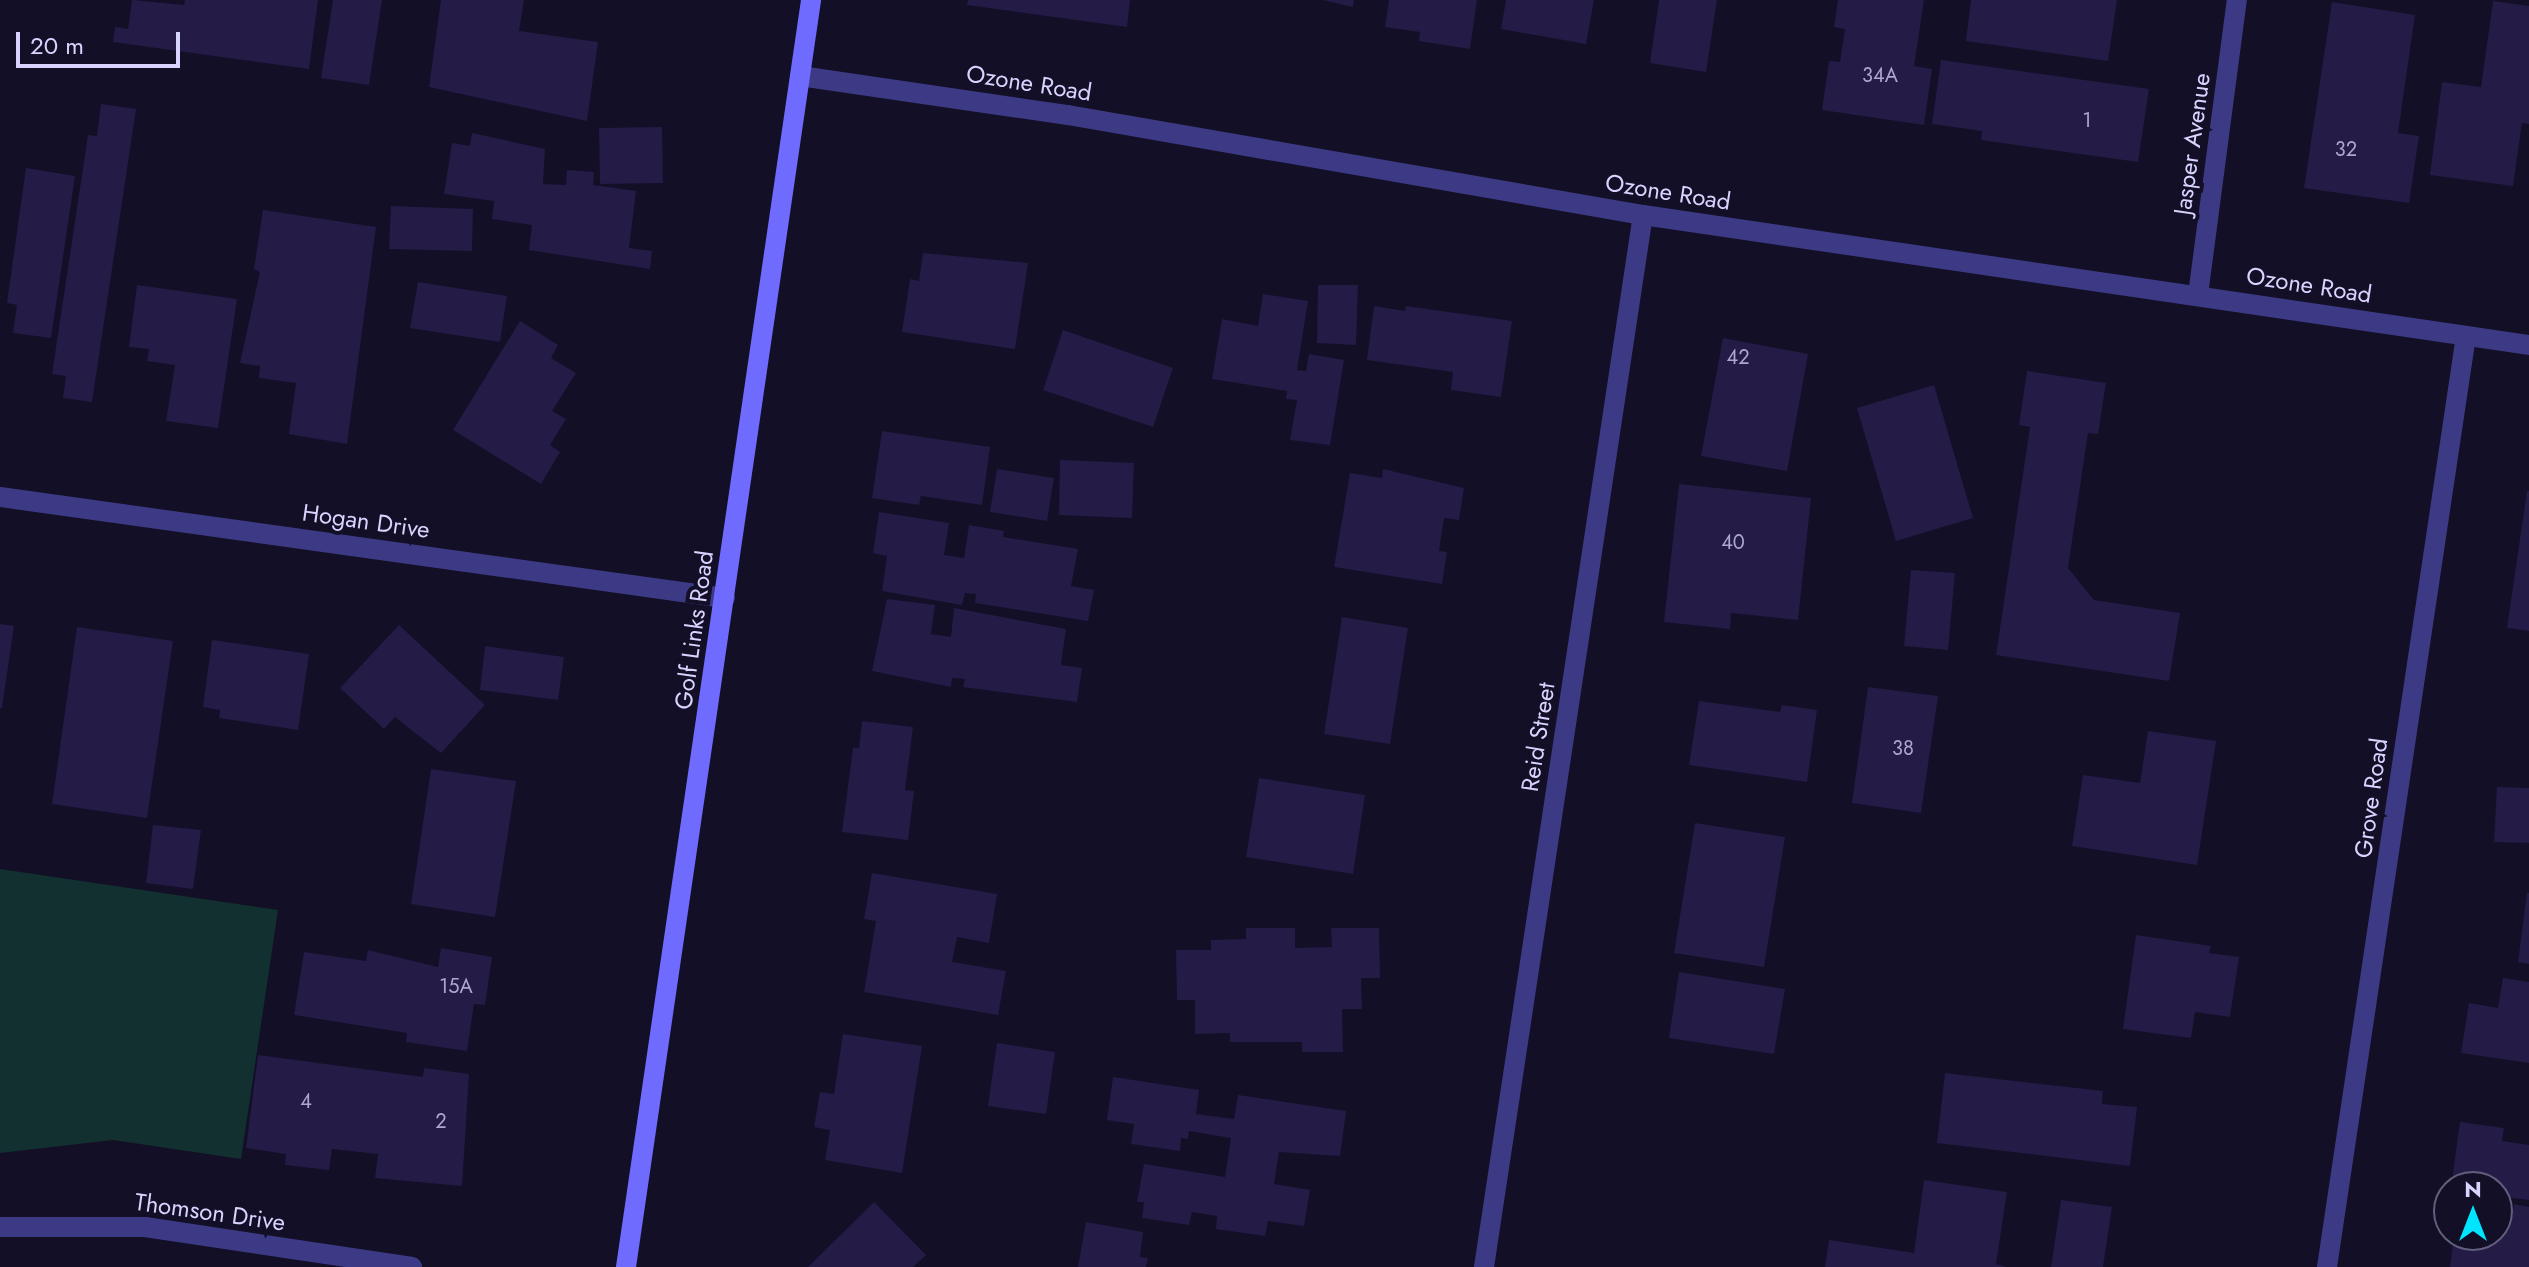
<!DOCTYPE html>
<html>
<head>
<meta charset="utf-8">
<style>
  body { margin:0 }
  #map { position:relative; width:2529px; height:1267px; overflow:hidden; background:#130f26; font-family:Jost,sans-serif }
  div>[style] { position:absolute }
  [style*='--x'] { left:calc(var(--x)*1px); top:calc(var(--y)*1px); width:calc(var(--w)*1px); rotate:calc(var(--a)*1deg) }
  .green>* { inset:0; background:#12302f }
  .building>* { inset:0; background:#241b47 }
  .street>* { height:20px; margin:-10px; padding:0 10px; transform-origin:10px; border-radius:10px; background:#3d3a85 }
  .secondary>* { height:20px; margin:-10px; padding:0 10px; transform-origin:10px; border-radius:10px; background:#6f6bff }
  span { translate:-50% -50%; white-space:nowrap; text-align:center; line-height:1.15; -webkit-text-stroke:8px #130f26; paint-order:stroke }
  .number-label { font-size:20px; color:#aca6d1 }
  .number-label span { -webkit-text-stroke-width:0 }
  .street-label { font-size:24px; color:#d9d4ff }
  .north { position:absolute; left:2433px; top:1171px; width:80px; height:80px; box-sizing:border-box; background:#130f26; border:2px solid #625e7d; border-radius:50%; rotate:0deg; font-size:22px; font-weight:700; line-height:32px; text-align:center; color:#d9d4ff }
  .north::after { content:''; display:block; margin:auto; width:28px; height:36px; background:#00e5ff; clip-path:polygon(50% 0,100% 100%,50% 72%,0 100%) }
  .scale { position:absolute; left:16px; top:32px; width:164px; height:36px; box-sizing:border-box; border:4px solid #d9d4ff; border-top:0; padding-left:10px; font-size:24px; line-height:28px; white-space:nowrap; color:#d9d4ff; -webkit-text-stroke:6px #130f26; paint-order:stroke }
</style>
</head>
<body>
<div id="map">
  <div class="green">
    <div style="clip-path:polygon(0 869px,278px 910px,241px 1159px,113px 1140px,0 1153px)"></div>
  </div>
  <div class="building">
    <div style="clip-path:polygon(132px 0,184px 5px,185px 0,318px 0,309px 69px,113px 42px,115px 27px,128px 29px)"></div>
    <div style="clip-path:polygon(333px 0,382px 0,369px 85px,321px 78px)"></div>
    <div style="clip-path:polygon(441px 0,524px 0,519px 31px,598px 42px,587px 121px,429px 87px)"></div>
    <div style="clip-path:polygon(968px 0,1130px 0,1127px 27px,967px 5px)"></div>
    <div style="clip-path:polygon(1323px 0,1354px 0,1353px 7px)"></div>
    <div style="clip-path:polygon(1389px 0,1477px 0,1470px 49px,1419px 41px,1420px 32px,1385px 27px)"></div>
    <div style="clip-path:polygon(1506px 0,1594px 0,1586px 44px,1501px 29px)"></div>
    <div style="clip-path:polygon(1659px 0,1717px 0,1706px 72px,1650px 63px)"></div>
    <div style="clip-path:polygon(1838px 0,1924px 0,1914px 66px,1932px 69px,1924px 125px,1822px 110px,1829px 61px,1840px 62px,1845px 29px,1834px 27px)"></div>
    <div style="clip-path:polygon(1971px 0,2117px 0,2108px 61px,1966px 41px)"></div>
    <div style="clip-path:polygon(2493px 1px,2529px 6px,2529px 124px,2522px 123px,2513px 186px,2430px 175px,2442px 82px,2481px 87px)"></div>
    <div style="clip-path:polygon(2332px 2px,2415px 15px,2398px 133px,2419px 136px,2409px 203px,2304px 188px)"></div>
    <div style="clip-path:polygon(1941px 60px,2149px 89px,2138px 162px,1981px 140px,1982px 131px,1932px 124px)"></div>
    <div style="clip-path:polygon(101px 104px,136px 109px,92px 402px,63px 398px,66px 376px,52px 374px,88px 135px,97px 136px)"></div>
    <div style="clip-path:polygon(662px 127px,663px 183px,600px 184px,599px 128px)"></div>
    <div style="clip-path:polygon(472px 133px,545px 149px,543px 184px,566px 185px,567px 170px,594px 172px,593px 185px,636px 191px,629px 248px,652px 251px,650px 269px,529px 250px,532px 225px,492px 219px,494px 201px,444px 194px,452px 143px,470px 146px)"></div>
    <div style="clip-path:polygon(26px 168px,75px 176px,51px 338px,13px 333px,17px 305px,7px 303px)"></div>
    <div style="clip-path:polygon(391px 206px,473px 209px,472px 251px,389px 249px)"></div>
    <div style="clip-path:polygon(263px 210px,376px 227px,347px 444px,289px 434px,296px 383px,259px 378px,260px 366px,240px 363px,260px 272px,254px 269px)"></div>
    <div style="clip-path:polygon(923px 253px,1028px 263px,1015px 349px,902px 332px,910px 279px,919px 281px)"></div>
    <div style="clip-path:polygon(418px 282px,507px 296px,500px 342px,410px 328px)"></div>
    <div style="clip-path:polygon(137px 285px,237px 299px,218px 428px,166px 421px,175px 365px,147px 361px,149px 349px,129px 347px)"></div>
    <div style="clip-path:polygon(1318px 285px,1358px 285px,1356px 345px,1317px 343px)"></div>
    <div style="clip-path:polygon(1263px 294px,1308px 301px,1297px 370px,1306px 371px,1309px 354px,1344px 360px,1330px 445px,1290px 440px,1297px 400px,1286px 399px,1287px 391px,1212px 379px,1222px 319px,1258px 326px)"></div>
    <div style="clip-path:polygon(1374px 306px,1405px 311px,1406px 306px,1512px 321px,1501px 397px,1451px 390px,1453px 372px,1367px 360px)"></div>
    <div style="clip-path:polygon(520px 321px,558px 345px,551px 358px,576px 373px,552px 411px,566px 419px,550px 445px,560px 452px,541px 484px,453px 430px)"></div>
    <div style="clip-path:polygon(1063px 330px,1173px 368px,1153px 427px,1043px 390px)"></div>
    <div style="clip-path:polygon(1723px 338px,1808px 354px,1787px 471px,1701px 456px)"></div>
    <div style="clip-path:polygon(2027px 371px,2106px 383px,2098px 434px,2088px 433px,2068px 568px,2094px 600px,2180px 613px,2169px 681px,1996px 655px,2030px 427px,2019px 425px)"></div>
    <div style="clip-path:polygon(1934px 385px,1973px 518px,1896px 541px,1857px 408px)"></div>
    <div style="clip-path:polygon(882px 431px,990px 447px,982px 505px,921px 496px,919px 505px,872px 498px)"></div>
    <div style="clip-path:polygon(1060px 460px,1134px 463px,1132px 518px,1059px 515px)"></div>
    <div style="clip-path:polygon(997px 469px,1054px 478px,1047px 521px,990px 512px)"></div>
    <div style="clip-path:polygon(1383px 469px,1464px 488px,1459px 520px,1444px 518px,1439px 551px,1447px 552px,1442px 584px,1334px 567px,1350px 473px,1382px 478px)"></div>
    <div style="clip-path:polygon(1679px 484px,1811px 498px,1798px 620px,1731px 613px,1730px 629px,1664px 622px)"></div>
    <div style="clip-path:polygon(2527px 491px,2529px 491px,2529px 631px,2507px 628px)"></div>
    <div style="clip-path:polygon(879px 512px,949px 523px,944px 555px,964px 558px,969px 525px,1004px 531px,1003px 537px,1078px 549px,1071px 586px,1094px 590px,1088px 621px,975px 603px,976px 594px,965px 593px,962px 605px,882px 591px,887px 556px,873px 553px)"></div>
    <div style="clip-path:polygon(1911px 570px,1955px 573px,1948px 650px,1904px 646px)"></div>
    <div style="clip-path:polygon(887px 599px,935px 605px,931px 634px,951px 637px,954px 608px,1066px 629px,1061px 665px,1082px 668px,1077px 702px,963px 687px,965px 679px,952px 678px,951px 687px,872px 671px)"></div>
    <div style="clip-path:polygon(1342px 617px,1408px 628px,1390px 744px,1324px 734px)"></div>
    <div style="clip-path:polygon(0 624px,14px 626px,2px 708px,0 708px)"></div>
    <div style="clip-path:polygon(399px 625px,485px 705px,441px 753px,395px 717px,384px 729px,340px 688px)"></div>
    <div style="clip-path:polygon(77px 627px,173px 641px,147px 818px,52px 804px)"></div>
    <div style="clip-path:polygon(212px 640px,309px 654px,298px 730px,219px 718px,220px 710px,203px 707px)"></div>
    <div style="clip-path:polygon(485px 646px,564px 657px,558px 700px,480px 690px)"></div>
    <div style="clip-path:polygon(1868px 687px,1938px 696px,1921px 813px,1852px 803px)"></div>
    <div style="clip-path:polygon(1699px 701px,1780px 712px,1782px 705px,1817px 710px,1807px 782px,1689px 765px)"></div>
    <div style="clip-path:polygon(862px 721px,913px 727px,905px 790px,914px 791px,908px 840px,842px 832px,853px 748px,859px 748px)"></div>
    <div style="clip-path:polygon(2148px 731px,2216px 741px,2197px 865px,2072px 846px,2083px 775px,2140px 783px)"></div>
    <div style="clip-path:polygon(431px 769px,516px 781px,495px 917px,411px 904px)"></div>
    <div style="clip-path:polygon(1259px 778px,1365px 795px,1353px 874px,1246px 857px)"></div>
    <div style="clip-path:polygon(2497px 787px,2529px 788px,2529px 843px,2494px 842px)"></div>
    <div style="clip-path:polygon(1695px 823px,1785px 837px,1764px 967px,1674px 953px)"></div>
    <div style="clip-path:polygon(153px 825px,201px 830px,193px 889px,146px 883px)"></div>
    <div style="clip-path:polygon(872px 873px,997px 894px,989px 943px,957px 937px,952px 962px,1006px 971px,998px 1015px,864px 992px,876px 921px,864px 919px)"></div>
    <div style="clip-path:polygon(2527px 893px,2529px 893px,2529px 964px,2518px 962px)"></div>
    <div style="clip-path:polygon(1246px 928px,1295px 928px,1295px 948px,1332px 947px,1331px 928px,1379px 928px,1380px 978px,1361px 978px,1362px 1009px,1342px 1009px,1343px 1052px,1302px 1052px,1302px 1042px,1230px 1042px,1230px 1033px,1195px 1034px,1195px 1000px,1177px 1000px,1176px 950px,1211px 950px,1211px 940px,1246px 939px)"></div>
    <div style="clip-path:polygon(2136px 935px,2211px 946px,2209px 953px,2239px 957px,2230px 1017px,2195px 1012px,2191px 1038px,2123px 1029px)"></div>
    <div style="clip-path:polygon(441px 948px,492px 957px,485px 1005px,474px 1004px,467px 1051px,406px 1042px,407px 1033px,294px 1015px,304px 952px,366px 961px,368px 950px,438px 967px)"></div>
    <div style="clip-path:polygon(1679px 972px,1785px 989px,1774px 1054px,1669px 1038px)"></div>
    <div style="clip-path:polygon(2503px 978px,2529px 982px,2529px 1063px,2461px 1053px,2469px 1003px,2498px 1008px)"></div>
    <div style="clip-path:polygon(843px 1034px,922px 1046px,902px 1173px,825px 1160px,830px 1130px,814px 1127px,820px 1092px,834px 1094px)"></div>
    <div style="clip-path:polygon(997px 1043px,1055px 1052px,1046px 1114px,988px 1106px)"></div>
    <div style="clip-path:polygon(258px 1055px,423px 1077px,424px 1068px,469px 1074px,462px 1186px,375px 1178px,378px 1154px,332px 1149px,329px 1170px,285px 1165px,286px 1154px,246px 1148px)"></div>
    <div style="clip-path:polygon(1945px 1073px,2103px 1091px,2102px 1104px,2137px 1107px,2130px 1166px,1937px 1143px)"></div>
    <div style="clip-path:polygon(1113px 1077px,1199px 1090px,1196px 1114px,1234px 1119px,1238px 1095px,1346px 1111px,1340px 1156px,1279px 1152px,1274px 1184px,1310px 1190px,1304px 1226px,1268px 1221px,1265px 1236px,1216px 1229px,1217px 1216px,1192px 1212px,1189px 1225px,1142px 1218px,1144px 1202px,1137px 1202px,1144px 1164px,1225px 1177px,1231px 1138px,1189px 1131px,1188px 1139px,1181px 1138px,1180px 1151px,1131px 1144px,1134px 1124px,1107px 1120px)"></div>
    <div style="clip-path:polygon(2460px 1122px,2504px 1128px,2502px 1141px,2529px 1145px,2529px 1200px,2497px 1196px,2497px 1187px,2451px 1187px)"></div>
    <div style="clip-path:polygon(1924px 1180px,2007px 1192px,1996px 1264px,2007px 1267px,1825px 1267px,1829px 1240px,1914px 1253px)"></div>
    <div style="clip-path:polygon(2061px 1200px,2112px 1207px,2103px 1267px,2051px 1267px)"></div>
    <div style="clip-path:polygon(874px 1202px,926px 1255px,913px 1267px,808px 1267px)"></div>
    <div style="clip-path:polygon(2514px 1204px,2529px 1207px,2529px 1267px,2450px 1267px,2454px 1235px,2497px 1235px,2497px 1215px,2512px 1217px)"></div>
    <div style="clip-path:polygon(1086px 1222px,1143px 1232px,1140px 1257px,1148px 1258px,1146px 1267px,1078px 1267px)"></div>
  </div>
  <div class="street">
    <div style="--x:800;--y:76;--w:271;--a:8.3"></div>
    <div style="--x:1068;--y:115;--w:584;--a:9.87"></div>
    <div style="--x:1643;--y:215;--w:895;--a:8.35"></div>
    <div style="--x:2198;--y:295;--w:298;--a:-82.5"></div>
    <div style="--x:0;--y:497;--w:732;--a:7.93"></div>
    <div style="--x:0;--y:1227;--w:145;--a:0"></div>
    <div style="--x:145;--y:1227;--w:270;--a:8.5"></div>
    <div style="--x:1484;--y:1267;--w:1064;--a:-81.41"></div>
    <div style="--x:2327;--y:1267;--w:941;--a:-81.51"></div>
  </div>
  <div class="secondary">
    <div style="--x:626;--y:1267;--w:1280;--a:-81.69"></div>
  </div>
  <div class="number-label">
    <span style="left:1880px;top:75px">34A</span>
    <span style="left:2087px;top:120px">1</span>
    <span style="left:2346px;top:149px">32</span>
    <span style="left:1738px;top:357px">42</span>
    <span style="left:1733px;top:542px">40</span>
    <span style="left:1903px;top:748px">38</span>
    <span style="left:456px;top:986px">15A</span>
    <span style="left:306px;top:1101px">4</span>
    <span style="left:441px;top:1121px">2</span>
  </div>
  <div class="street-label">
    <span style="left:1029px;top:83px;rotate:9deg">Ozone Road</span>
    <span style="left:2192px;top:144px;rotate:-82deg">Jasper Avenue</span>
    <span style="left:1668px;top:192px;rotate:9deg">Ozone Road</span>
    <span style="left:2309px;top:285px;rotate:9deg">Ozone Road</span>
    <span style="left:366px;top:521px;rotate:8deg">Hogan Drive</span>
    <span style="left:694px;top:630px;rotate:-82deg">Golf Links Road</span>
    <span style="left:1538px;top:737px;rotate:-81deg">Reid Street</span>
    <span style="left:2371px;top:798px;rotate:-82deg">Grove Road</span>
    <span style="left:210px;top:1212px;rotate:8deg">Thomson Drive</span>
  </div>
  <div class="north">N</div>
  <div class="scale">20 m</div>
</div>
</body>
</html>
